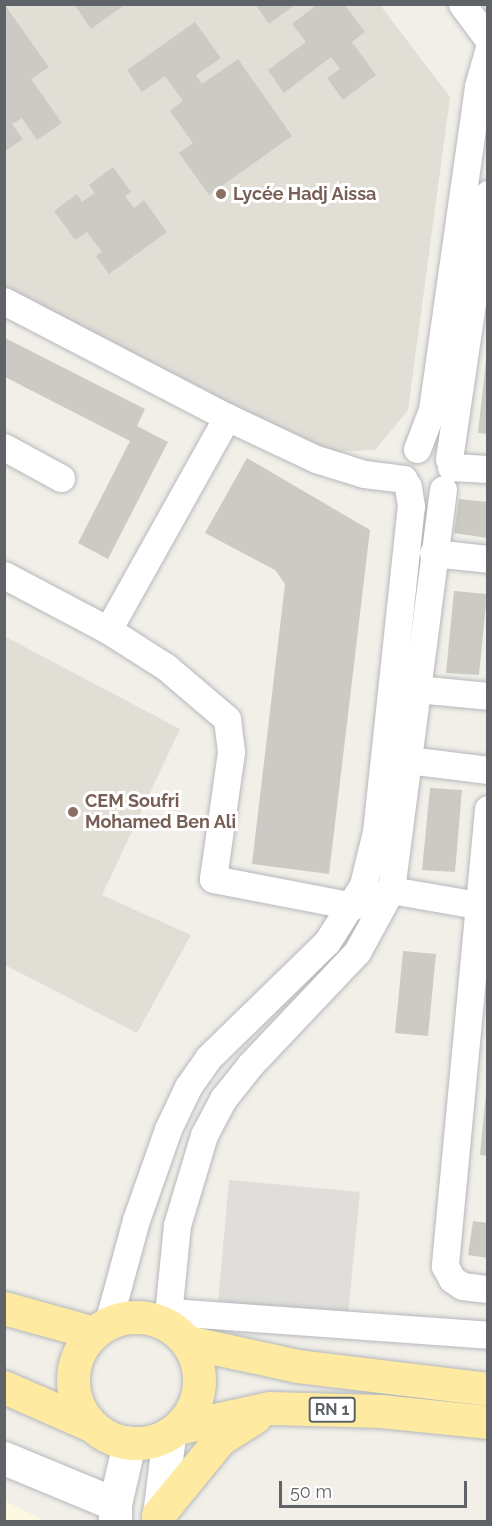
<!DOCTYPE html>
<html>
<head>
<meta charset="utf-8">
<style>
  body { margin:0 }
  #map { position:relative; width:492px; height:1526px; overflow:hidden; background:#f1efe8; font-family:Raleway,sans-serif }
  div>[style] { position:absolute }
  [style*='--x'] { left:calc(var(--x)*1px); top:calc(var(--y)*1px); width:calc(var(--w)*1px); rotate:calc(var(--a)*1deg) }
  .commercial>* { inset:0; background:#fef7e0 }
  .industrial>* { inset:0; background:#e0deda }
  .education>* { inset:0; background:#e1ded6 }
  .building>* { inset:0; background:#cccac5 }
  .roads { filter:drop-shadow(0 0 2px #b5b8bc) drop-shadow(0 0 2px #b5b8bc) }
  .minor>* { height:27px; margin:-13.5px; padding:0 13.5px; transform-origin:13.5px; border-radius:13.5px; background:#fff }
  .tertiary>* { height:33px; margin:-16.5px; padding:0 16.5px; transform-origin:16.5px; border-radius:16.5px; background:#fff }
  .trunk>* { height:33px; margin:-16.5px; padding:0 16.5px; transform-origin:16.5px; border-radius:16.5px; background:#feeaa1 }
  .trunk>.ring { margin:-16.5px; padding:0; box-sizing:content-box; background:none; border:33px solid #feeaa1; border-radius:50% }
  .dots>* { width:16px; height:16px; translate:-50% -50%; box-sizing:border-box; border:3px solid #fff; border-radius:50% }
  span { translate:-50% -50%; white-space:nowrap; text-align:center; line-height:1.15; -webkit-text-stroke:6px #fff; paint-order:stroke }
  .shield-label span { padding:2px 4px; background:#fff; border:2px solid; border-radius:4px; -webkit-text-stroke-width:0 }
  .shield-label { font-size:16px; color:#5f6368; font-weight:700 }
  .education-label { font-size:18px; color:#785e54; font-weight:700 }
  .left { translate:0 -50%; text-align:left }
  .frame { position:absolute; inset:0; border:6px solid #5f6368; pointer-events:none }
  .scale { position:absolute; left:279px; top:1481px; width:188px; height:27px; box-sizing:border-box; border:3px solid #5f6368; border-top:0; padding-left:8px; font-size:18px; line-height:21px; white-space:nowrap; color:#5f6368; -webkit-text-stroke:4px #fff; paint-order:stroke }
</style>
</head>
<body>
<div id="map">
  <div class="commercial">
    <div style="clip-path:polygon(4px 1501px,5px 1501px,45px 1521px,5px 1521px)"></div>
  </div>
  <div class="industrial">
    <div style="clip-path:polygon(229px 1180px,360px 1192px,348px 1315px,218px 1303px)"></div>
  </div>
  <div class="education">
    <div style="clip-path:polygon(4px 5px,380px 5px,450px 97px,408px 410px,375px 450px,308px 453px,5px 292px)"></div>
    <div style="clip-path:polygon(4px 636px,180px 729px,102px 895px,191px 935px,137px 1033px,5px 965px)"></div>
  </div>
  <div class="building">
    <div style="clip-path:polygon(4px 4px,49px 67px,31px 79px,62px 123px,37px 140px,22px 118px,12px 124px,23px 139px,4px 152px)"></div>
    <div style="clip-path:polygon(74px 4px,126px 4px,91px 29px)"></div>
    <div style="clip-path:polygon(255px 4px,296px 4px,269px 24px)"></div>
    <div style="clip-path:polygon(318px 4px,344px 4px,365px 32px,352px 42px,376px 75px,343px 100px,327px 78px,340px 69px,331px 57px,284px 93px,268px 70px,306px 42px,292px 24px)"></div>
    <div style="clip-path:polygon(195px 22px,221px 58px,196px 75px,202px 84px,238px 59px,292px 136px,209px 195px,179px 153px,193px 143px,170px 111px,183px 101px,165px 76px,142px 92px,127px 70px)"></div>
    <div style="clip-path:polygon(113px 167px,131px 192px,125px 196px,134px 208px,144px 200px,167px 232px,109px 274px,96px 256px,102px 252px,87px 232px,75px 240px,54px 211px,77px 194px,82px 202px,95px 193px,89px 185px)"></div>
    <div style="clip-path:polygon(5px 338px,145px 409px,137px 426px,168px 442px,108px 559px,78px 543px,130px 441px,5px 377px)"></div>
    <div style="clip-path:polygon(486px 360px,488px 360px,488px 434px,478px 433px)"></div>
    <div style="clip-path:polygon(247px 458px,370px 530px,329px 874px,252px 864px,285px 584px,275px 570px,205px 533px)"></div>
    <div style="clip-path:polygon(459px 499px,488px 502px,488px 538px,454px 533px)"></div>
    <div style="clip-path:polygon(454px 591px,487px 594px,479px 675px,446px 673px)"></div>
    <div style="clip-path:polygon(430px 788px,462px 790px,455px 872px,422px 870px)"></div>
    <div style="clip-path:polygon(403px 951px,436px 954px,428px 1036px,395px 1033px)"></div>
    <div style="clip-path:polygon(486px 1093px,488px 1093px,488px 1156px,480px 1155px)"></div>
    <div style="clip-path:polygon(473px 1221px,488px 1223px,488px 1258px,468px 1255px)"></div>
  </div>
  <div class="roads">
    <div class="minor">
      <div style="--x:462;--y:4;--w:44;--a:53.4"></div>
      <div style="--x:4;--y:301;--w:251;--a:27.5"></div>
      <div style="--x:227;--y:417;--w:98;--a:25.3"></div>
      <div style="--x:316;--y:459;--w:50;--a:17.4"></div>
      <div style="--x:364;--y:474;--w:40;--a:7.1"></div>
      <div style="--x:4;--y:447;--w:65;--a:28.5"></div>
      <div style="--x:417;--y:449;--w:42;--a:-69"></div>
      <div style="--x:432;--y:410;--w:327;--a:-81.9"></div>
      <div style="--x:478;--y:86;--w:36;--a:-74"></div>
      <div style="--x:449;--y:459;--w:268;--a:-81.6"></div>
      <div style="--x:451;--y:467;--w:37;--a:3"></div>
      <div style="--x:433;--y:553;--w:55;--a:6.2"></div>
      <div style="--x:4;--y:575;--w:118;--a:27.9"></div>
      <div style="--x:108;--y:630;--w:69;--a:32.5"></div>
      <div style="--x:166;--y:667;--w:80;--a:40.4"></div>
      <div style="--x:227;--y:719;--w:33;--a:83"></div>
      <div style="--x:231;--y:752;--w:128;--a:98.1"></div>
      <div style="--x:213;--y:879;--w:143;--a:10.9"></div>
      <div style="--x:353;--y:906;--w:41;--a:-22.8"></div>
      <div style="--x:391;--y:890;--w:98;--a:9.9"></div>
      <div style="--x:108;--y:630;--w:244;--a:-60.8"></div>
      <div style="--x:417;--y:689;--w:71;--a:5.6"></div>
      <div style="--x:408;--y:760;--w:81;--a:7.1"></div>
      <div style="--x:488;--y:809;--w:459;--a:95.4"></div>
      <div style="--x:445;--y:1266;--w:15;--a:62"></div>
      <div style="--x:452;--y:1279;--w:12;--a:35"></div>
      <div style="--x:462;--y:1286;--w:26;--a:7"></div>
      <div style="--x:170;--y:1312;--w:319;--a:4.1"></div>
      <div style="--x:108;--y:1323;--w:107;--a:-74.8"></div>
      <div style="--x:136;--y:1220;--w:96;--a:-70.6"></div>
      <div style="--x:168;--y:1129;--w:47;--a:-64.5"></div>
      <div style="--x:188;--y:1087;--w:35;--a:-55"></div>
      <div style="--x:208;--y:1058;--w:166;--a:-44.3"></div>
      <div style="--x:327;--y:942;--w:67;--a:-57.7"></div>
      <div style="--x:363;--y:885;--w:55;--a:-76.2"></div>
      <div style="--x:376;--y:832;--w:328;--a:-83.9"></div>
      <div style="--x:411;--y:506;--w:20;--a:-99"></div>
      <div style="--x:167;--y:1325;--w:100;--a:-84.3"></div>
      <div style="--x:177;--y:1225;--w:94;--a:-73.3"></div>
      <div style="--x:204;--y:1135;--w:41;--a:-62.2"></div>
      <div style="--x:223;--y:1099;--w:43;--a:-51.5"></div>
      <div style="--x:250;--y:1065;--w:156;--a:-46.6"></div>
      <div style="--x:357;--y:952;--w:71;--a:-61.3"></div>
      <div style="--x:391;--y:890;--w:404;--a:-82.6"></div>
    </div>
    <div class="tertiary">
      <div style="--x:4;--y:1458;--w:120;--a:22.5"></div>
      <div style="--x:115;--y:1522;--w:18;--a:-90"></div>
      <div style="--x:115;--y:1504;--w:63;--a:-77.1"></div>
      <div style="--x:158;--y:1522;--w:87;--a:-82.7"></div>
    </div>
    <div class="trunk">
      <div style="--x:4;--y:1308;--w:93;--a:15.5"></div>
      <div class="ring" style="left:73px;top:1317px;width:93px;height:93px"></div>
      <div style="--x:187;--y:1342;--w:114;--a:12.2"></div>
      <div style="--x:298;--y:1366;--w:191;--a:6.9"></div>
      <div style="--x:4;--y:1387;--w:95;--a:23.6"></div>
      <div style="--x:178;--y:1428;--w:94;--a:-12.3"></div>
      <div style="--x:270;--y:1408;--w:111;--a:1.5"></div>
      <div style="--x:381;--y:1411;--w:108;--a:5.9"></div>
      <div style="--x:158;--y:1515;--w:98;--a:-50.8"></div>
      <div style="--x:220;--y:1439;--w:41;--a:-32.2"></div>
    </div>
  </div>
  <div class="dots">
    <div style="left:221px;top:194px;background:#8d6e63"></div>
    <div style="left:73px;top:812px;background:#8d6e63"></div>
  </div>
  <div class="shield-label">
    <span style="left:332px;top:1410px">RN 1</span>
  </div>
  <div class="education-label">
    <span class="left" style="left:233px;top:194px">Lycée Hadj Aissa</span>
    <span class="left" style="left:85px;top:812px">CEM Soufri<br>Mohamed Ben Ali</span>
  </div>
  <div class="frame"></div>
  <div class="scale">50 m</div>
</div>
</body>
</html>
